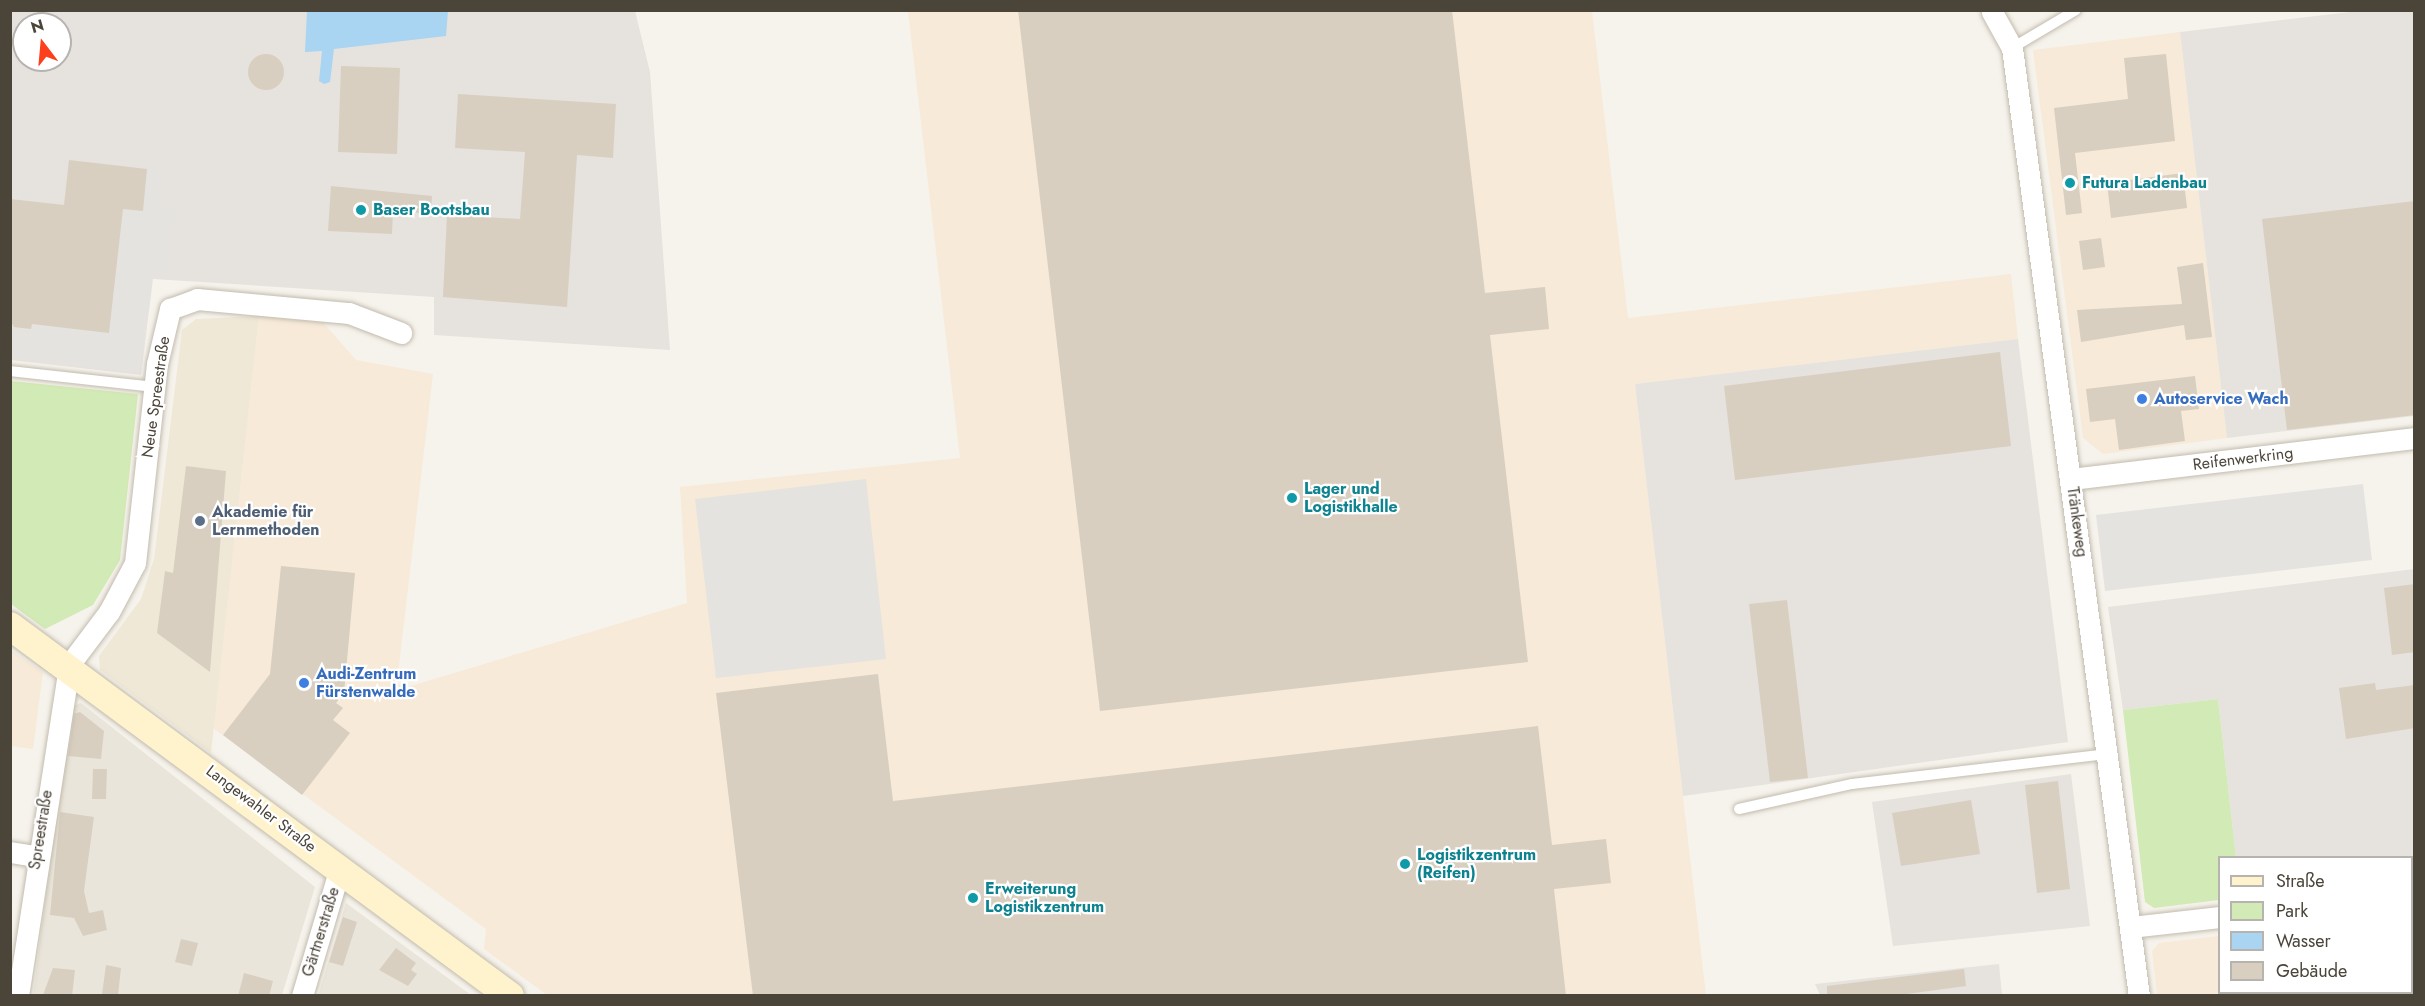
<!DOCTYPE html>
<html>
<head>
<meta charset="utf-8">
<style>
  body { margin:0 }
  #map { position:relative; width:2425px; height:1006px; overflow:hidden; background:#f6f3ec; font-family:Jost,sans-serif }
  div>[style] { position:absolute }
  [style*='--x'] { left:calc(var(--x)*1px); top:calc(var(--y)*1px); width:calc(var(--w)*1px); rotate:calc(var(--a)*1deg) }
  .residential>* { inset:0; background:#eae5da }
  .commercial>* { inset:0; background:#f7ead8 }
  .industrial>* { inset:0; background:#e6e2dd }
  .education>* { inset:0; background:#efe8d6 }
  .green>* { inset:0; background:#d2eab5 }
  .parking>* { inset:0; background:#e5e3e0 }
  .water>* { inset:0; background:#a9d4f2 }
  .building>* { inset:0; background:#d8cfc1 }
  .round { border-radius:50% }
  .roads { filter:drop-shadow(0 0 2px #c2bbae) drop-shadow(0 0 2px #c2bbae) }
  .lane>* { height:10px; margin:-5px; padding:0 5px; transform-origin:5px; border-radius:5px; background:#fff }
  .street>* { height:21px; margin:-10.5px; padding:0 10.5px; transform-origin:10.5px; border-radius:10.5px; background:#fff }
  .secondary>* { height:28px; margin:-14px; padding:0 14px; transform-origin:14px; border-radius:14px; background:#fff3cd }
  .dots>* { width:16px; height:16px; translate:-50% -50%; box-sizing:border-box; border:3px solid #fff; border-radius:50% }
  span { translate:-50% -50%; white-space:nowrap; text-align:center; line-height:1.15; -webkit-text-stroke:4.5px #fff; paint-order:stroke }
  .culture-label { font-size:16px; color:#0d838f; font-weight:700 }
  .left { translate:0 -50%; text-align:left }
  .street-label { font-size:16px; color:#4b4439 }
  .shop-label { font-size:16px; color:#366cbe; font-weight:700 }
  .service-label { font-size:16px; color:#4e5e75; font-weight:700 }
  .frame { position:absolute; inset:0; border:12px solid #4b4439; pointer-events:none }
  .legend { position:absolute; left:2218px; top:856px; width:195px; height:138px; box-sizing:border-box; background:#fff; border:2px solid #b7b4b0; margin:0; padding:8px 10px; list-style:none; font-size:18px; color:#4b4439 }
  .legend li { display:flex; align-items:center; gap:12px; height:30px }
  .legend b { width:30px; border:2px solid #b7b4b0 }
  .north { position:absolute; left:12px; top:12px; width:60px; height:60px; box-sizing:border-box; background:#fff; border:2px solid #b7b4b0; border-radius:50%; rotate:344deg; font-size:16px; font-weight:700; line-height:24px; text-align:center; color:#4b4439 }
  .north::after { content:''; display:block; margin:auto; width:21px; height:27px; background:#fc3f1d; clip-path:polygon(50% 0,100% 100%,50% 72%,0 100%) }
</style>
</head>
<body>
<div id="map">
  <div class="residential">
    <div style="clip-path:polygon(81px 703px,315px 887px,282px 995px,33px 996px,70px 707px)"></div>
    <div style="clip-path:polygon(346px 903px,471px 995px,318px 996px)"></div>
  </div>
  <div class="commercial">
    <div style="clip-path:polygon(908px 11px,1592px 11px,1628px 318px,2011px 274px,2018px 339px,1635px 384px,1706px 995px,547px 995px,484px 949px,486px 929px,213px 728px,259px 316px,321px 320px,356px 360px,433px 374px,397px 683px,404px 688px,687px 603px,680px 487px,960px 458px)"></div>
    <div style="clip-path:polygon(2180px 32px,2227px 438px,2103px 454px,2083px 438px,2033px 50px)"></div>
    <div style="clip-path:polygon(11px 650px,43px 672px,33px 749px,11px 746px)"></div>
    <div style="clip-path:polygon(2219px 936px,2220px 992px,2412px 992px,2414px 969px,2414px 995px,2157px 995px,2152px 951px,2159px 943px)"></div>
  </div>
  <div class="industrial">
    <div style="clip-path:polygon(evenodd,11px 11px,635px 11px,650px 72px,670px 350px,434px 335px,434px 297px,153px 279px,141px 375px,11px 360px,11px 11px,24px 24px,60px 24px,60px 60px,24px 60px,24px 24px)"></div>
    <div style="clip-path:polygon(2359px 11px,2414px 11px,2414px 416px,2227px 438px,2180px 32px)"></div>
    <div style="clip-path:polygon(2018px 339px,2068px 742px,1683px 796px,1635px 384px)"></div>
    <div style="clip-path:polygon(2414px 569px,2414px 879px,2412px 858px,2236px 857px,2218px 699px,2123px 710px,2108px 607px)"></div>
    <div style="clip-path:polygon(2071px 774px,2090px 926px,1893px 946px,1872px 802px)"></div>
    <div style="clip-path:polygon(1999px 964px,2002px 995px,1820px 995px,1815px 984px)"></div>
  </div>
  <div class="education">
    <div style="clip-path:polygon(259px 316px,211px 753px,100px 670px,99px 656px,141px 599px,154px 559px,182px 330px,196px 319px)"></div>
  </div>
  <div class="green">
    <div style="clip-path:polygon(11px 381px,138px 394px,120px 560px,93px 605px,45px 629px,11px 604px)"></div>
    <div style="clip-path:polygon(2218px 699px,2236px 857px,2220px 858px,2219px 900px,2154px 908px,2145px 902px,2123px 710px)"></div>
  </div>
  <div class="parking">
    <div style="clip-path:polygon(147px 169px,162px 170px,157px 209px,174px 211px,166px 278px,152px 276px,141px 373px,11px 358px,11px 320px,14px 328px,31px 329px,32px 324px,108px 333px,123px 209px,142px 211px)"></div>
    <div style="clip-path:polygon(866px 479px,886px 659px,716px 678px,695px 499px)"></div>
    <div style="clip-path:polygon(2363px 484px,2372px 560px,2105px 591px,2096px 515px)"></div>
  </div>
  <div class="water">
    <div style="clip-path:polygon(307px 11px,448px 11px,446px 36px,334px 49px,330px 82px,324px 84px,319px 81px,322px 51px,305px 52px)"></div>
  </div>
  <div class="building">
    <div style="clip-path:polygon(1018px 10px,1452px 10px,1485px 293px,1545px 287px,1549px 329px,1490px 335px,1528px 662px,1100px 711px)"></div>
    <div class="round" style="left:248px;top:54px;width:36px;height:36px"></div>
    <div style="clip-path:polygon(2166px 54px,2175px 141px,2075px 153px,2082px 213px,2066px 215px,2054px 108px,2128px 99px,2124px 58px)"></div>
    <div style="clip-path:polygon(341px 66px,400px 68px,397px 154px,338px 152px)"></div>
    <div style="clip-path:polygon(458px 94px,616px 104px,613px 158px,577px 155px,567px 307px,443px 297px,447px 215px,520px 219px,525px 152px,455px 148px)"></div>
    <div style="clip-path:polygon(69px 160px,147px 169px,143px 211px,123px 209px,109px 333px,32px 324px,31px 329px,14px 327px,10px 320px,10px 199px,64px 205px)"></div>
    <div style="clip-path:polygon(2183px 173px,2187px 208px,2111px 218px,2107px 183px)"></div>
    <div style="clip-path:polygon(331px 186px,432px 196px,431px 214px,393px 211px,392px 234px,328px 231px)"></div>
    <div style="clip-path:polygon(2415px 201px,2415px 415px,2287px 430px,2262px 219px)"></div>
    <div style="clip-path:polygon(2101px 238px,2105px 267px,2083px 270px,2079px 241px)"></div>
    <div style="clip-path:polygon(2203px 263px,2212px 337px,2186px 340px,2184px 325px,2081px 342px,2077px 310px,2182px 304px,2177px 267px)"></div>
    <div style="clip-path:polygon(2000px 352px,2011px 446px,1735px 480px,1724px 386px)"></div>
    <div style="clip-path:polygon(2195px 376px,2199px 409px,2181px 411px,2185px 441px,2119px 450px,2115px 419px,2090px 422px,2086px 389px)"></div>
    <div style="clip-path:polygon(186px 466px,226px 471px,210px 672px,157px 633px,165px 571px,173px 573px)"></div>
    <div style="clip-path:polygon(281px 566px,355px 573px,344px 693px,336px 703px,343px 708px,333px 720px,350px 733px,302px 795px,223px 735px,270px 674px)"></div>
    <div style="clip-path:polygon(2415px 584px,2415px 652px,2392px 655px,2384px 588px)"></div>
    <div style="clip-path:polygon(1787px 600px,1808px 778px,1770px 782px,1749px 604px)"></div>
    <div style="clip-path:polygon(878px 674px,893px 801px,1538px 726px,1552px 845px,1606px 839px,1611px 883px,1554px 889px,1566px 996px,753px 996px,716px 693px)"></div>
    <div style="clip-path:polygon(2375px 683px,2376px 690px,2415px 685px,2415px 728px,2346px 739px,2339px 688px)"></div>
    <div style="clip-path:polygon(80px 712px,104px 731px,101px 759px,68px 756px,74px 714px)"></div>
    <div style="clip-path:polygon(93px 769px,107px 769px,106px 799px,92px 799px)"></div>
    <div style="clip-path:polygon(2058px 781px,2070px 889px,2037px 893px,2025px 785px)"></div>
    <div style="clip-path:polygon(1971px 800px,1980px 854px,1901px 866px,1892px 813px)"></div>
    <div style="clip-path:polygon(60px 812px,94px 817px,84px 891px,89px 913px,103px 910px,107px 930px,83px 936px,74px 918px,50px 915px)"></div>
    <div style="clip-path:polygon(343px 917px,357px 922px,343px 966px,329px 962px)"></div>
    <div style="clip-path:polygon(181px 939px,198px 943px,192px 966px,175px 962px)"></div>
    <div style="clip-path:polygon(396px 948px,416px 963px,411px 970px,417px 974px,408px 986px,379px 970px)"></div>
    <div style="clip-path:polygon(106px 965px,121px 968px,118px 995px,102px 994px)"></div>
    <div style="clip-path:polygon(53px 968px,75px 970px,72px 996px,43px 995px)"></div>
    <div style="clip-path:polygon(1964px 969px,1966px 986px,1892px 996px,1827px 996px,1827px 986px)"></div>
    <div style="clip-path:polygon(244px 973px,273px 981px,269px 996px,238px 996px)"></div>
  </div>
  <div class="roads">
    <div class="lane">
      <div style="--x:2012;--y:48;--w:74;--a:-30.7"></div>
      <div style="--x:10;--y:371;--w:145;--a:6.3"></div>
      <div style="--x:1739;--y:809;--w:116;--a:-12.5"></div>
      <div style="--x:1852;--y:784;--w:258;--a:-6.7"></div>
    </div>
    <div class="street">
      <div style="--x:1992;--y:12;--w:41;--a:60.9"></div>
      <div style="--x:2012;--y:48;--w:956;--a:82.37"></div>
      <div style="--x:2071;--y:479;--w:345;--a:-6.8"></div>
      <div style="--x:10;--y:852;--w:26;--a:9"></div>
      <div style="--x:2412;--y:895;--w:2;--a:-27"></div>
      <div style="--x:2131;--y:927;--w:90;--a:-6.4"></div>
      <div style="--x:18;--y:996;--w:335;--a:-81.2"></div>
      <div style="--x:69;--y:665;--w:66;--a:-53"></div>
      <div style="--x:109;--y:612;--w:55;--a:-62"></div>
      <div style="--x:135;--y:563;--w:200;--a:-83.7"></div>
      <div style="--x:157;--y:364;--w:57;--a:-76.7"></div>
      <div style="--x:170;--y:309;--w:29;--a:-20"></div>
      <div style="--x:197;--y:299;--w:153;--a:5.3"></div>
      <div style="--x:349;--y:313;--w:56;--a:21"></div>
      <div style="--x:302;--y:996;--w:134;--a:-73.5"></div>
    </div>
    <div class="secondary">
      <div style="--x:10;--y:626;--w:622;--a:36.5"></div>
    </div>
  </div>
  <div class="dots">
    <div style="left:2070px;top:183px;background:#0f9aa8"></div>
    <div style="left:361px;top:210px;background:#0f9aa8"></div>
    <div style="left:2142px;top:399px;background:#3f7fe0"></div>
    <div style="left:1292px;top:498px;background:#0f9aa8"></div>
    <div style="left:200px;top:521px;background:#5c6f8a"></div>
    <div style="left:304px;top:683px;background:#3f7fe0"></div>
    <div style="left:1405px;top:864px;background:#0f9aa8"></div>
    <div style="left:973px;top:898px;background:#0f9aa8"></div>
  </div>
  <div class="culture-label">
    <span class="left" style="left:2082px;top:183px">Futura Ladenbau</span>
    <span class="left" style="left:373px;top:210px">Baser Bootsbau</span>
    <span class="left" style="left:1304px;top:498px">Lager und<br>Logistikhalle</span>
    <span class="left" style="left:1417px;top:864px">Logistikzentrum<br>(Reifen)</span>
    <span class="left" style="left:985px;top:898px">Erweiterung<br>Logistikzentrum</span>
  </div>
  <div class="street-label">
    <span style="left:156px;top:397px;rotate:-82deg">Neue Spreestraße</span>
    <span style="left:2243px;top:459px;rotate:-7deg">Reifenwerkring</span>
    <span style="left:2077px;top:522px;rotate:82deg">Tränkeweg</span>
    <span style="left:261px;top:809px;rotate:37deg">Langewahler Straße</span>
    <span style="left:41px;top:830px;rotate:-81deg">Spreestraße</span>
    <span style="left:321px;top:932px;rotate:-73deg">Gärtnerstraße</span>
  </div>
  <div class="shop-label">
    <span class="left" style="left:2154px;top:399px">Autoservice Wach</span>
    <span class="left" style="left:316px;top:683px">Audi-Zentrum<br>Fürstenwalde</span>
  </div>
  <div class="service-label">
    <span class="left" style="left:212px;top:521px">Akademie für<br>Lernmethoden</span>
  </div>
  <div class="frame"></div>
  <ul class="legend">
  <li><b style="height:8px;background:#fff3cd"></b>Straße</li>
  <li><b style="height:16px;background:#d2eab5"></b>Park</li>
  <li><b style="height:16px;background:#a9d4f2"></b>Wasser</li>
  <li><b style="height:16px;background:#d8cfc1"></b>Gebäude</li>
  </ul>
  <div class="north">N</div>
</div>
</body>
</html>
